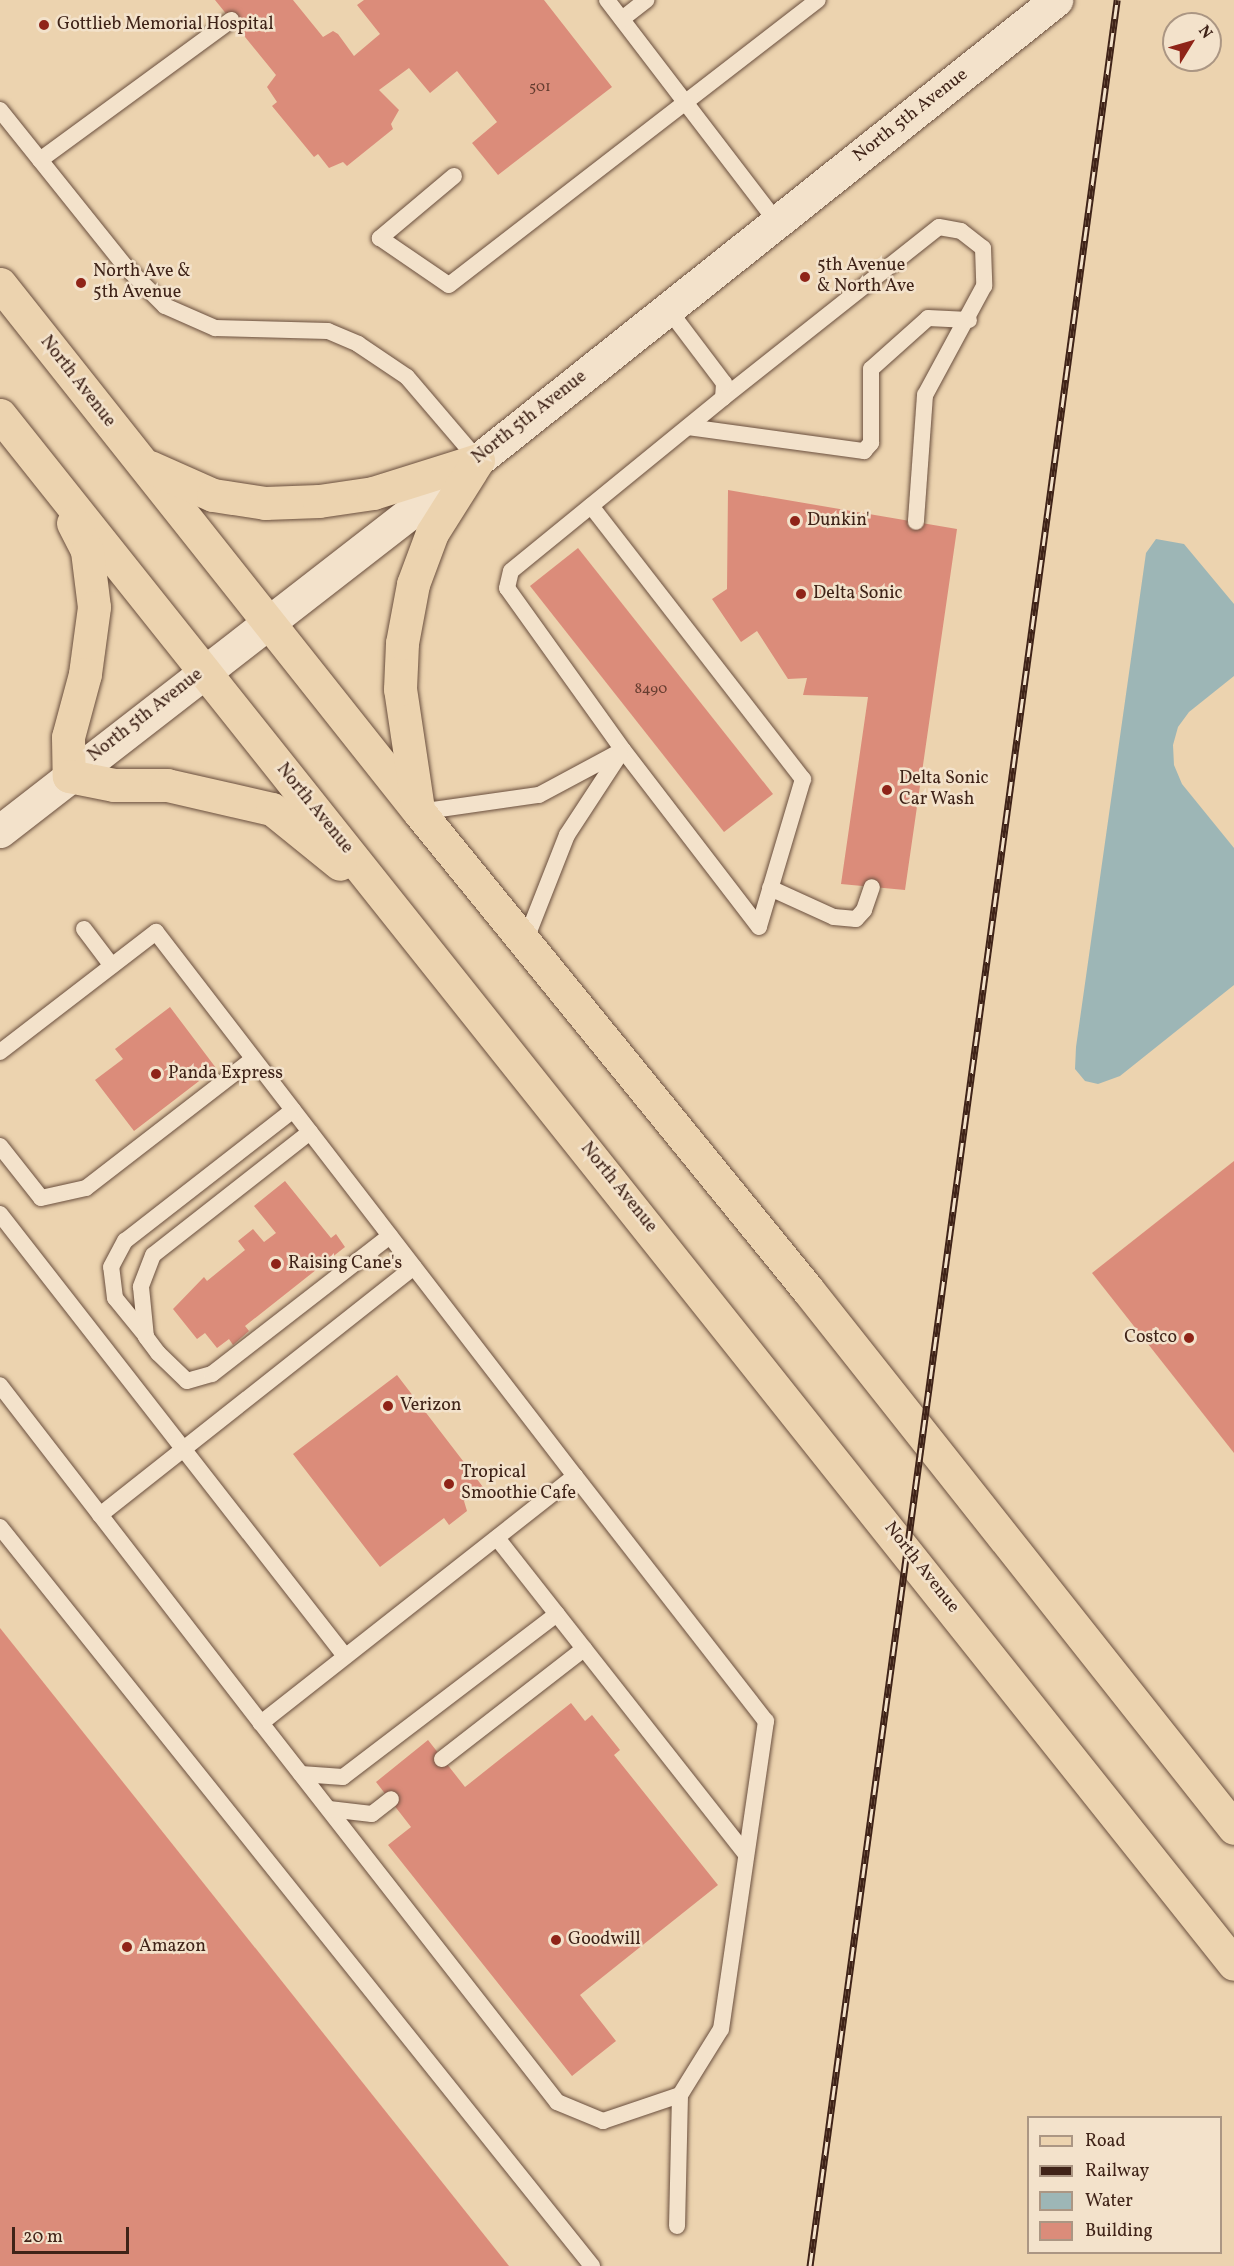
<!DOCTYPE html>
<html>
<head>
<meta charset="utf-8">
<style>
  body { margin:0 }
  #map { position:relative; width:1234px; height:2266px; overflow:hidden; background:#ecd3af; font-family:Vollkorn,serif }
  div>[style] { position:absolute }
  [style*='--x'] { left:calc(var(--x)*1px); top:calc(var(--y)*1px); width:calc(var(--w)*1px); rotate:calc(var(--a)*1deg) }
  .water>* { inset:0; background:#9db6b6 }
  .building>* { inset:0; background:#db8c7a }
  .roads { filter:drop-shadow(0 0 2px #6a4f3e) drop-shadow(0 0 2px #6a4f3e) }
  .lane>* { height:16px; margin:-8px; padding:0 8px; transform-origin:8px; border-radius:8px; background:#f3e2cb }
  .secondary>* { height:33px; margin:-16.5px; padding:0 16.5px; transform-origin:16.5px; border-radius:16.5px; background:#f3e2cb }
  .primary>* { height:33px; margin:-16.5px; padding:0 16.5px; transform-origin:16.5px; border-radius:16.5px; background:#ecd3af }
  .rail>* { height:7px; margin-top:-3.5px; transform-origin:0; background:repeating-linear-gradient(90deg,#f3e2cb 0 14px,#3f2318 0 28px); box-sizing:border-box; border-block:2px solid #3f2318 }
  .dots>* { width:16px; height:16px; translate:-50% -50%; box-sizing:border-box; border:3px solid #f3e2cb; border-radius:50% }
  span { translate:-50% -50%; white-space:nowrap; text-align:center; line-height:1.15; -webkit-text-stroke:5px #f3e2cb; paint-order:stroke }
  .number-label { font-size:15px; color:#663d30 }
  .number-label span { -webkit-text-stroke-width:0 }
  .poi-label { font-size:18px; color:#3f2318 }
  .left { translate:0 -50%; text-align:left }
  .right { translate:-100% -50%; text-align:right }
  .street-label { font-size:18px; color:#3f2318 }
  .legend { position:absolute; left:1027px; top:2116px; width:195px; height:138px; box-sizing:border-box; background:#f3e2cb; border:2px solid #ab9683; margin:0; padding:8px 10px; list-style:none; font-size:18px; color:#3f2318 }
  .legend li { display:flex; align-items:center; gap:12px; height:30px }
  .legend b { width:30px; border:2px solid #ab9683 }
  .north { position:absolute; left:1162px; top:12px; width:60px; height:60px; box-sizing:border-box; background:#f3e2cb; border:2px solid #ab9683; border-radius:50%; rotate:53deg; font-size:16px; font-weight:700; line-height:24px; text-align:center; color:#3f2318 }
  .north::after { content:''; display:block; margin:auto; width:21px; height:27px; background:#8f2418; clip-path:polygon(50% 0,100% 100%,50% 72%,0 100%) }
  .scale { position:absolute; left:12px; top:2227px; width:117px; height:27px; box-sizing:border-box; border:3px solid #3f2318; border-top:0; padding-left:8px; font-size:18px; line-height:21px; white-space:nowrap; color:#3f2318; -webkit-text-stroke:4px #f3e2cb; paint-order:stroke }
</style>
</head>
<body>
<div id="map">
  <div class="water">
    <div style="clip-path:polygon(1156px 539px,1184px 544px,1234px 604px,1234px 676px,1189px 712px,1178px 727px,1173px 745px,1174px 765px,1182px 784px,1234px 848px,1234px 985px,1120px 1076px,1098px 1084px,1085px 1081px,1075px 1069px,1076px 1047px,1146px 553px)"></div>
  </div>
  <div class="building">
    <div style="clip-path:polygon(215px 0,293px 0,323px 37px,333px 31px,338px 34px,354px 56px,380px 34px,357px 5px,364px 0,544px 0,612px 87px,498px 175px,472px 143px,497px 122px,457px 71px,430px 93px,409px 68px,379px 90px,399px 110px,391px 124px,393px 129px,347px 166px,343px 162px,329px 168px,318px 154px,314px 157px,272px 106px,277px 102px,267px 87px,276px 75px)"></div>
    <div style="clip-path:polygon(728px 490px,957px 529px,905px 890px,841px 884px,868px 697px,803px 695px,807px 678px,788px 679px,757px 631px,741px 642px,712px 599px,727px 589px)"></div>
    <div style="clip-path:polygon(578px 548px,773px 794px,724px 832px,530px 586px)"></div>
    <div style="clip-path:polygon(170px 1007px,216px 1068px,134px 1131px,95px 1080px,123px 1059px,115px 1049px)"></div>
    <div style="clip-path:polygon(1234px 1161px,1234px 1453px,1092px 1273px)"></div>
    <div style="clip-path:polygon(285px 1181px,331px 1238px,336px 1234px,345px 1247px,245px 1326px,249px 1331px,233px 1345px,229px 1339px,217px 1348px,205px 1333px,197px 1339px,173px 1309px,204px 1277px,207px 1281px,245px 1250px,238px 1241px,253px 1229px,264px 1242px,276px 1233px,254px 1206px)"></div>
    <div style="clip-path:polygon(397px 1375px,483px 1487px,464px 1501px,467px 1511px,449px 1525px,444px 1518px,380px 1567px,293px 1454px)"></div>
    <div style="clip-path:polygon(0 1628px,509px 2266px,0 2266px)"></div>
    <div style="clip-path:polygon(571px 1703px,585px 1721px,592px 1715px,620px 1750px,614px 1755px,718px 1885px,580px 1995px,616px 2041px,572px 2076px,388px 1845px,411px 1827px,376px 1782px,428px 1740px,465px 1787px)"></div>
  </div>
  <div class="roads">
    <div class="lane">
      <div style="--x:607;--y:0;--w:280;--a:52.6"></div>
      <div style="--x:622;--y:19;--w:31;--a:-38"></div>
      <div style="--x:0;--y:110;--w:198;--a:51.3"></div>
      <div style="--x:124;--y:265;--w:58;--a:45"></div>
      <div style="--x:165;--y:306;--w:55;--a:23.7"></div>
      <div style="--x:215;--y:328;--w:113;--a:1.5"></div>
      <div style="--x:328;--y:331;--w:33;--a:23"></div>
      <div style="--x:358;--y:344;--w:59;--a:34"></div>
      <div style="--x:407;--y:377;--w:109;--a:49.5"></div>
      <div style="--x:40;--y:160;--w:237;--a:-36.2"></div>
      <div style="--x:454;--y:176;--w:97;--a:140"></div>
      <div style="--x:380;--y:238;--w:83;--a:34.3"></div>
      <div style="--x:449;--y:285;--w:466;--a:-37.7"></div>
      <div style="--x:723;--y:398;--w:275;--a:-38.4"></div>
      <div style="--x:939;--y:227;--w:22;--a:10"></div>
      <div style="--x:961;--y:231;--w:28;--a:38"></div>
      <div style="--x:983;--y:248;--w:38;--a:88"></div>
      <div style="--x:984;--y:286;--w:124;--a:118.4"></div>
      <div style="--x:925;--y:395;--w:127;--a:94.1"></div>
      <div style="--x:688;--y:427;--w:178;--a:7.8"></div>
      <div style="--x:864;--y:451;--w:11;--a:-49"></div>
      <div style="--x:871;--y:443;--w:74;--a:-90"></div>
      <div style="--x:871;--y:369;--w:76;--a:-41.8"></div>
      <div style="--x:928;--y:318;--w:41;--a:2.8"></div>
      <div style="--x:591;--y:506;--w:346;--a:52.2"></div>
      <div style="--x:803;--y:779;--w:154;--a:106.6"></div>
      <div style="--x:759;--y:927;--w:223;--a:-127.5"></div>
      <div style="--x:623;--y:750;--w:199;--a:-125.6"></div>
      <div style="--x:507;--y:588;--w:17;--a:-77"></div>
      <div style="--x:511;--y:571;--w:274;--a:-39.2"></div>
      <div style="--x:723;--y:398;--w:15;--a:-86"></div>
      <div style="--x:724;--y:383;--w:93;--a:-127.1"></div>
      <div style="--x:419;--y:812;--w:121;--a:-8.1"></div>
      <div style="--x:539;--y:795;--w:95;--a:-28.2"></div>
      <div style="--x:770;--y:888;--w:70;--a:24.4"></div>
      <div style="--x:834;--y:917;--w:22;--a:5"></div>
      <div style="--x:856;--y:919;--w:12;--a:-48"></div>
      <div style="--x:864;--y:910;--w:24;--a:-71"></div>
      <div style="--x:84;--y:929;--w:46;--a:52.9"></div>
      <div style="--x:526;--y:939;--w:112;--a:-68.5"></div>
      <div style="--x:567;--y:835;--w:97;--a:-56.8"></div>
      <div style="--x:0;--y:1052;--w:197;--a:-37.6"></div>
      <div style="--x:156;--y:932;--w:687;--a:52.4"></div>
      <div style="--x:575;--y:1476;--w:400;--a:141.8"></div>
      <div style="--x:261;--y:1723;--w:427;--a:-127.7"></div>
      <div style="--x:310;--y:1132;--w:199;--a:141.9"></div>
      <div style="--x:153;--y:1255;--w:34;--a:111"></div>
      <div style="--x:141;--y:1287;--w:50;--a:84.3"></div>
      <div style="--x:146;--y:1337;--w:20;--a:53"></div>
      <div style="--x:158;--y:1353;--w:40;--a:44"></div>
      <div style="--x:187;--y:1381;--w:26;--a:-16"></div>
      <div style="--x:212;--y:1374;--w:225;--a:-37.8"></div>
      <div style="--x:0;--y:1146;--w:66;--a:51.7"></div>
      <div style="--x:41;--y:1198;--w:46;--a:-12.5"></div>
      <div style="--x:86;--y:1188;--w:211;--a:-37.7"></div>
      <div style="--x:0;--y:1214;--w:561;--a:52.03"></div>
      <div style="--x:146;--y:1336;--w:49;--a:-129.2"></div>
      <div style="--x:115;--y:1298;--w:31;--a:-97"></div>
      <div style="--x:111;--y:1267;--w:30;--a:-62"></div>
      <div style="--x:125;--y:1241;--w:213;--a:-37.9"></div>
      <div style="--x:575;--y:1476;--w:311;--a:52.1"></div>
      <div style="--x:766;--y:1721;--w:311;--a:98.3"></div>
      <div style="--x:721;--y:2029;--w:78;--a:121.8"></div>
      <div style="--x:680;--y:2095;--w:131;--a:91.3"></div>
      <div style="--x:100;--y:1515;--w:400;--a:-38.3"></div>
      <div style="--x:0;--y:1527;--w:947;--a:51.3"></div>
      <div style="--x:497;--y:1538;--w:401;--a:51.8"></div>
      <div style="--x:261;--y:1723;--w:481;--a:52"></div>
      <div style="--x:557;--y:2102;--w:50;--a:22.4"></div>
      <div style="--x:603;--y:2121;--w:81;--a:-18.7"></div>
      <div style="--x:442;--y:1759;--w:180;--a:-37.8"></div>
      <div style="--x:301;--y:1774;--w:42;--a:4.1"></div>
      <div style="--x:343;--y:1777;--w:269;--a:-37.3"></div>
      <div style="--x:329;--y:1809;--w:43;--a:6.6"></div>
      <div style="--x:372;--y:1814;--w:24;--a:-38"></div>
    </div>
    <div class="secondary">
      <div style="--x:0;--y:831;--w:605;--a:-37.82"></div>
      <div style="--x:478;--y:460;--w:739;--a:-38.51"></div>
    </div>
    <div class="primary">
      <div style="--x:0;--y:284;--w:674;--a:51.57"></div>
      <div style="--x:419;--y:812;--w:616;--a:50.86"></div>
      <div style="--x:808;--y:1290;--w:686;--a:51.63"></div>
      <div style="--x:0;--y:415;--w:1980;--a:51.46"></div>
      <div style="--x:150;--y:467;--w:69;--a:24"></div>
      <div style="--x:213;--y:495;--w:53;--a:8.7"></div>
      <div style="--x:265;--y:503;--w:54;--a:-2.1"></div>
      <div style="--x:319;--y:501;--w:55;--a:-8.4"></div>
      <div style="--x:373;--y:493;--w:110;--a:-17.4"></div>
      <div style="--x:73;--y:523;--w:31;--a:63"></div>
      <div style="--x:87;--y:551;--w:56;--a:82.9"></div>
      <div style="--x:94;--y:607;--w:68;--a:97.7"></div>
      <div style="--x:85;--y:674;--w:65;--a:105.1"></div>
      <div style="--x:68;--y:737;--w:39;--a:89"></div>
      <div style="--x:69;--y:776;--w:46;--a:11.3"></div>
      <div style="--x:114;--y:785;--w:53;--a:0"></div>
      <div style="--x:167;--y:785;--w:108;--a:12.9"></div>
      <div style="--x:272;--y:809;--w:87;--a:39"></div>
      <div style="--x:418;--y:809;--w:121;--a:-98.5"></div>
      <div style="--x:400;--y:689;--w:46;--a:-87.5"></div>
      <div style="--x:402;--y:643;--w:60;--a:-79.4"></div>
      <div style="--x:413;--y:584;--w:54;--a:-69.6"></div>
      <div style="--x:432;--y:533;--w:86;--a:-57.8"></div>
    </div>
  </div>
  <div class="rail">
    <div style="--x:810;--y:2266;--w:2287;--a:-82.28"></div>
  </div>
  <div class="dots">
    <div style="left:44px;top:25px;background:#8f2418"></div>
    <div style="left:805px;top:277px;background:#8f2418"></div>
    <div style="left:81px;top:283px;background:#8f2418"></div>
    <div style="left:795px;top:521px;background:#8f2418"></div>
    <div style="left:801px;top:594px;background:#8f2418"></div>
    <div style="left:887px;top:790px;background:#8f2418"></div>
    <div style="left:156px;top:1074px;background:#8f2418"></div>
    <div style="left:276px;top:1264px;background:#8f2418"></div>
    <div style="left:1189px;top:1338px;background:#8f2418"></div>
    <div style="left:388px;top:1406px;background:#8f2418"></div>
    <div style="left:449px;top:1484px;background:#8f2418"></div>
    <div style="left:556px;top:1940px;background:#8f2418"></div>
    <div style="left:127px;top:1947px;background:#8f2418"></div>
  </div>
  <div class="number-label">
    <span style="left:540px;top:88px">501</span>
    <span style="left:651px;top:690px">8490</span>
  </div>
  <div class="poi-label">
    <span class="left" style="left:57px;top:25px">Gottlieb Memorial Hospital</span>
    <span class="left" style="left:817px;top:277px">5th Avenue<br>&amp; North Ave</span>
    <span class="left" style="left:93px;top:283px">North Ave &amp;<br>5th Avenue</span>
    <span class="left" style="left:807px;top:521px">Dunkin'</span>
    <span class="left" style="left:813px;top:594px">Delta Sonic</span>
    <span class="left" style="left:899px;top:790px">Delta Sonic<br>Car Wash</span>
    <span class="left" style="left:168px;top:1074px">Panda Express</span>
    <span class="left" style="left:288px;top:1264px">Raising Cane's</span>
    <span class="right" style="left:1177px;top:1338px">Costco</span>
    <span class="left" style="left:400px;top:1406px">Verizon</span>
    <span class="left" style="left:461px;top:1484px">Tropical<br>Smoothie Cafe</span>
    <span class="left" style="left:568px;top:1940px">Goodwill</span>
    <span class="left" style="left:139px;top:1947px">Amazon</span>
  </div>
  <div class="street-label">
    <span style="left:911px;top:116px;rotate:-38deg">North 5th Avenue</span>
    <span style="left:77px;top:382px;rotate:52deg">North Avenue</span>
    <span style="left:530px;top:418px;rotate:-38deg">North 5th Avenue</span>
    <span style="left:146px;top:716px;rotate:-38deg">North 5th Avenue</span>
    <span style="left:314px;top:809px;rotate:51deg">North Avenue</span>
    <span style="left:618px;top:1188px;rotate:51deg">North Avenue</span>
    <span style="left:921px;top:1568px;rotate:52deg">North Avenue</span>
  </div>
  <ul class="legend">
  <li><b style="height:8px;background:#ecd3af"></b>Road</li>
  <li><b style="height:8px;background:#3f2318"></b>Railway</li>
  <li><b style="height:16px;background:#9db6b6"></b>Water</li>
  <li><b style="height:16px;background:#db8c7a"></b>Building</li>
  </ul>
  <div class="north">N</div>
  <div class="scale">20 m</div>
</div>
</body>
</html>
